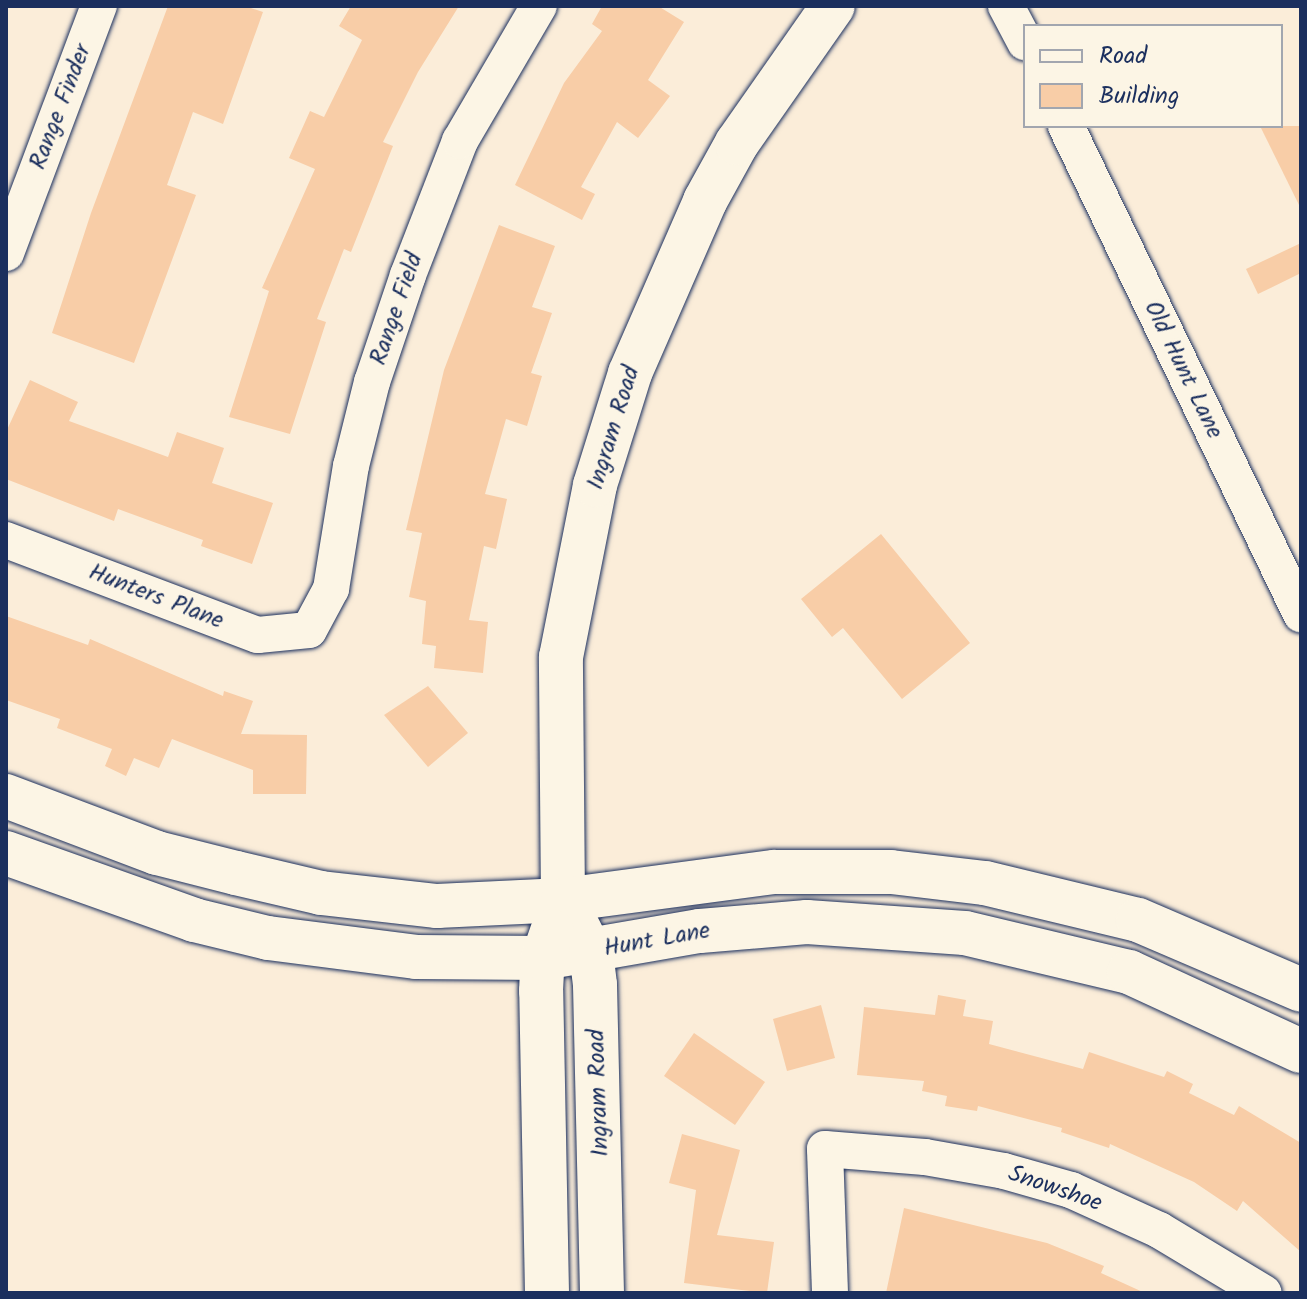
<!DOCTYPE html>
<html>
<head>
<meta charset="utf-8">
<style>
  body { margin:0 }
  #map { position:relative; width:1307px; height:1299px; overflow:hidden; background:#fbedd9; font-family:Kalam,sans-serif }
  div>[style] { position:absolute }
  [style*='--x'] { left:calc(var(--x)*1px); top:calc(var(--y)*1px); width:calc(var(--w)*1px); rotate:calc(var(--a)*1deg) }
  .building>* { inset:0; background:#f8cda7 }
  .roads { filter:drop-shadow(0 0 2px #1b2f5e) drop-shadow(0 0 2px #1b2f5e) }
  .minor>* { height:36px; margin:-18px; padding:0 18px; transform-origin:18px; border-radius:18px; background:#fcf5e5 }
  .tertiary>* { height:44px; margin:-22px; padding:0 22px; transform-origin:22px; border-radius:22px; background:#fcf5e5 }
  .secondary>* { height:44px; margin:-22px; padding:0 22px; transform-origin:22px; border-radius:22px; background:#fcf5e5 }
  span { translate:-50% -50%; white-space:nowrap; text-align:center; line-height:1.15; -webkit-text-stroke:6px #fcf5e5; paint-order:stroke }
  .street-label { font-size:24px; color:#1b2f5e }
  .frame { position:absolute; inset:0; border:8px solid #1b2f5e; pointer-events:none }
  .legend { position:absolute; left:1023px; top:24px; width:260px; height:104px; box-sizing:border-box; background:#fcf5e5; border:2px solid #a2a6af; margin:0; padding:10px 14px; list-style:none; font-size:24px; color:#1b2f5e }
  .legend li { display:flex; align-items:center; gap:16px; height:40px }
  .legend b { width:40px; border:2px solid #a2a6af }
</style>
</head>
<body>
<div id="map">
  <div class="building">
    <div style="clip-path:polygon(168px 6px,245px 6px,263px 12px,223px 124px,193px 112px,167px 185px,196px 195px,134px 363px,52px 333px,91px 213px)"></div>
    <div style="clip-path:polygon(351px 6px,459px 6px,418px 72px,383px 142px,393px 146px,351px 252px,344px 249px,317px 319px,326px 322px,290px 434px,229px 417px,269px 291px,262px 288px,315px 169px,289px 158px,310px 111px,324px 117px,362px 40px,339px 26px)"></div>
    <div style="clip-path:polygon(602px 6px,658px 6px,684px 22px,648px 80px,670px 96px,638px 138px,617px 122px,581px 187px,595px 194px,582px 220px,515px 185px,564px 83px,602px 31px,592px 24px)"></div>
    <div style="clip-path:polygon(1260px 126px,1301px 126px,1301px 209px)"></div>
    <div style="clip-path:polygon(499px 225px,555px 246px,532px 307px,552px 313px,531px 373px,542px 376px,527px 426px,506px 419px,485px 494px,507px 499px,496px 549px,484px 546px,469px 620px,488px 622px,483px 673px,434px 668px,436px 646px,422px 644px,426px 601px,409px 597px,422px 533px,406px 530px,444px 370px)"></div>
    <div style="clip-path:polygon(1301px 243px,1301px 273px,1258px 294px,1246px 269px)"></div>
    <div style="clip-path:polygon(30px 380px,78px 402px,69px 421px,168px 457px,177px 432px,224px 448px,212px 483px,273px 503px,252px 564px,201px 546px,203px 540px,118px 509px,114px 521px,6px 479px,6px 432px)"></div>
    <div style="clip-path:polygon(881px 534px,970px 643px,902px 699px,843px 628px,832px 637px,801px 599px)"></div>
    <div style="clip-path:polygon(6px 616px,88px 645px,90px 639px,223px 696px,224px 691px,253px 701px,241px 734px,307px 735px,306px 794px,253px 794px,253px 770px,172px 739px,159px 768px,134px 758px,126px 776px,105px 766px,112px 749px,57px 728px,60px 719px,6px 700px)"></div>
    <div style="clip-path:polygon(428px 686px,468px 733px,428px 767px,384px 715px)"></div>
    <div style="clip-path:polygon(938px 995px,966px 1000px,963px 1016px,993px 1021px,989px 1044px,1083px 1069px,1089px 1052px,1164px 1077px,1167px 1071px,1193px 1084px,1189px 1093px,1234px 1115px,1239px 1106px,1301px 1143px,1301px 1252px,1243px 1201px,1237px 1211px,1194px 1182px,1110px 1144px,1109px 1148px,1061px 1132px,1062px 1128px,978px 1106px,977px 1111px,945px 1106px,947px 1096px,922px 1091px,924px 1081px,857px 1075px,864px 1007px,935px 1015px)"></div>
    <div style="clip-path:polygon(821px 1005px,835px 1058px,787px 1071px,773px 1019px)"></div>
    <div style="clip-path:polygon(694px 1033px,765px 1082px,735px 1125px,664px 1076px)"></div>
    <div style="clip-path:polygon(682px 1134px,740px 1150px,717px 1235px,774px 1242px,767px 1293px,684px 1283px,696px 1190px,669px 1183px)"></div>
    <div style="clip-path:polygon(904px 1208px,1047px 1243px,1104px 1266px,1101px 1273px,1145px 1293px,886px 1293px)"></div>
  </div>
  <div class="roads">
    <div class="minor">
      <div style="--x:1006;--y:6;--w:41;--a:62.2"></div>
      <div style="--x:1066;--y:126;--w:542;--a:64.29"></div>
      <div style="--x:6;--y:253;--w:264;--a:-69.4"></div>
      <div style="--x:6;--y:540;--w:269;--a:20.7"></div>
      <div style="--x:258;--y:635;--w:51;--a:-5.6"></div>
      <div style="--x:309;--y:630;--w:47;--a:-61.8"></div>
      <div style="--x:331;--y:589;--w:125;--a:-80.8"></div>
      <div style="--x:351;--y:466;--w:87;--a:-76"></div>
      <div style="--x:372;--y:382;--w:113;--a:-71.4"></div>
      <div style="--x:408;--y:275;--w:144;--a:-68.8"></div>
      <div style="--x:460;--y:141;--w:156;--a:-59.7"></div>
      <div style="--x:830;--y:1293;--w:144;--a:-92"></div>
      <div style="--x:825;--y:1149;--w:100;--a:4.6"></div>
      <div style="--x:925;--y:1157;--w:80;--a:10"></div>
      <div style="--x:1004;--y:1171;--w:70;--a:15.8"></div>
      <div style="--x:1071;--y:1190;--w:97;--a:24.4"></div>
      <div style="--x:1159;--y:1230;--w:122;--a:31"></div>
    </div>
    <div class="tertiary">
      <div style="--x:563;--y:900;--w:243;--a:-90.5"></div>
      <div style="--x:561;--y:657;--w:175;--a:-78.8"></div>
      <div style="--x:595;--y:485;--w:117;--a:-72.6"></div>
      <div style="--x:630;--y:373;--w:188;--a:-66.4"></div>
      <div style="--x:705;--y:201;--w:66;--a:-61.1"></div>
      <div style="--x:737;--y:143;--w:167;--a:-55"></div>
    </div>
    <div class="secondary">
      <div style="--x:6;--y:796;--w:161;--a:20.7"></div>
      <div style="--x:157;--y:853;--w:81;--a:14.2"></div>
      <div style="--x:236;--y:873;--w:87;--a:13.2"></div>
      <div style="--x:321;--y:893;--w:117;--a:6.4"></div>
      <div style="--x:437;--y:906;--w:126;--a:-2.7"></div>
      <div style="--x:563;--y:900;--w:213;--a:-7.6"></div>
      <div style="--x:774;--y:872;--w:117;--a:0"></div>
      <div style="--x:891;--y:872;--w:95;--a:6.7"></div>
      <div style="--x:985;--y:883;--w:157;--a:13.6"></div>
      <div style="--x:1138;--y:920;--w:177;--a:23.2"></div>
      <div style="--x:6;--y:853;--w:200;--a:19.6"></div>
      <div style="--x:194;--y:920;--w:76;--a:13.7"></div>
      <div style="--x:268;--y:938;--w:149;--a:7.3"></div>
      <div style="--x:416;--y:957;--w:127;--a:0.5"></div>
      <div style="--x:543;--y:958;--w:159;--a:-9.8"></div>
      <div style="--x:700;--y:931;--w:107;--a:-4.8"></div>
      <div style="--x:807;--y:922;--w:158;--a:4"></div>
      <div style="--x:965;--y:933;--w:169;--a:13.4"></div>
      <div style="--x:1129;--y:972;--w:189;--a:24.7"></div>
      <div style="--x:578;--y:927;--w:28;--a:63"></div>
      <div style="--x:591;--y:952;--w:33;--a:83"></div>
      <div style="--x:595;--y:985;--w:308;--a:88.7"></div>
      <div style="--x:547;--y:1293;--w:302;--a:-91.1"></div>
      <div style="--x:541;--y:991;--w:33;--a:-87"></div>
      <div style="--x:543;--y:958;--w:28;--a:-71"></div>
    </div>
  </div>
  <div class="street-label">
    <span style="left:61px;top:107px;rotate:-69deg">Range Finder</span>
    <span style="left:397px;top:309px;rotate:-71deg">Range Field</span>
    <span style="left:1183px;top:370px;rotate:64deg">Old Hunt Lane</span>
    <span style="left:614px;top:428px;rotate:-73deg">Ingram Road</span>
    <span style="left:156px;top:597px;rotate:21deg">Hunters Plane</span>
    <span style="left:657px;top:940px;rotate:-10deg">Hunt Lane</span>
    <span style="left:599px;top:1093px;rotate:-92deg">Ingram Road</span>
    <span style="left:1055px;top:1189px;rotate:19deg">Snowshoe</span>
  </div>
  <div class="frame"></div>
  <ul class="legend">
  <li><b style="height:10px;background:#fcf5e5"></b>Road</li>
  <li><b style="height:22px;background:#f8cda7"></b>Building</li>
  </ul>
</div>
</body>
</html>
